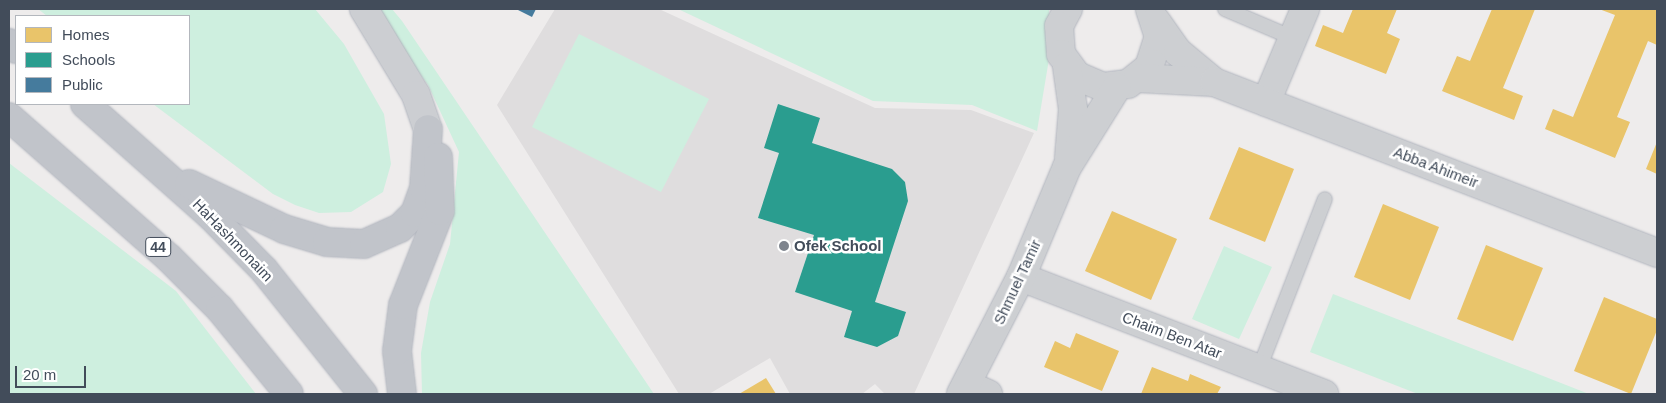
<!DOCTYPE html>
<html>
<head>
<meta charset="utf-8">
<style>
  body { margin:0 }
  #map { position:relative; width:1666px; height:403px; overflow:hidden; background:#eeecec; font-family:Arial,sans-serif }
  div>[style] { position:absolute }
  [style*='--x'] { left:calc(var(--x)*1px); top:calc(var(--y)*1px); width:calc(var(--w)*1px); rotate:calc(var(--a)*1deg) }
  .education>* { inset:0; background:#dfddde }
  .green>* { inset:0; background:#ceefdf }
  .homes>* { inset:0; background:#e9c46a }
  .schools>* { inset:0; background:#2a9d8f }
  .public>* { inset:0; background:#457b9d }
  .roads { filter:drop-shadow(0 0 1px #b0b4bd) drop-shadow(0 0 1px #b0b4bd) }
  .service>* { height:14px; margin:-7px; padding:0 7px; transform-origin:7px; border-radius:7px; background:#cdcfd2 }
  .minor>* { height:28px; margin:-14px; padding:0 14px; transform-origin:14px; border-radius:14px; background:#cdcfd2 }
  .tertiary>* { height:28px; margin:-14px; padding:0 14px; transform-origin:14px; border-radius:14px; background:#cdcfd2 }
  .secondary>* { height:28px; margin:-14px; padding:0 14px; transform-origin:14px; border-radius:14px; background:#ccced2 }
  .trunk>* { height:28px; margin:-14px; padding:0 14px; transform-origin:14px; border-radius:14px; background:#c1c4ca }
  .dots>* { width:14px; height:14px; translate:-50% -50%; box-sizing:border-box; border:2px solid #fff; border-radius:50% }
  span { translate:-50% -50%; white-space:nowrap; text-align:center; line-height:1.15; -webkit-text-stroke:5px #fff; paint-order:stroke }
  .shield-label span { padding:1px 4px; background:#fff; border:1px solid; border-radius:4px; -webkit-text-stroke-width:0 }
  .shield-label { font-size:14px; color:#424c5a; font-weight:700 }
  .street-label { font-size:15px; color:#424c5a }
  .poi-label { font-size:15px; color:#424c5a; font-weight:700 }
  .left { translate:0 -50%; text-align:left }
  .frame { position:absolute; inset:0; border:10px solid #424c5a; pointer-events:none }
  .legend { position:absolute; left:15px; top:15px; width:175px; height:90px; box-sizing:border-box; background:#fff; border:1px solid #b3b7bd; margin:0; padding:6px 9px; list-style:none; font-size:15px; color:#424c5a }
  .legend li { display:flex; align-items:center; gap:10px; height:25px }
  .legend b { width:25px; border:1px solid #b3b7bd }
  .scale { position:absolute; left:15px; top:366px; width:71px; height:22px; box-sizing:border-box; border:2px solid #424c5a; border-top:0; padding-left:6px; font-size:15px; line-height:18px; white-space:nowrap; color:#424c5a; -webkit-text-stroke:4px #fff; paint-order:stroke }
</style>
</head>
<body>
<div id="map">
  <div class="education">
    <div style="clip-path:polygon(555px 9px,659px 9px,875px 108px,971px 110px,1034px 133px,914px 394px,885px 394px,875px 384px,862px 394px,790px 394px,770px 358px,709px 394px,679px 394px,497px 105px)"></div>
  </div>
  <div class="green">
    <div style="clip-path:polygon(38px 9px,315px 9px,344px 44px,384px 114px,391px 164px,383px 192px,351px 212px,319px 213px,295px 205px,273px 194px,153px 104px,189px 104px,189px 16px,47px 16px)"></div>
    <div style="clip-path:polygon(373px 9px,392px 9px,402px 21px,654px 394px,422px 394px,421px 353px,430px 302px,450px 244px,459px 152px,428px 85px)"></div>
    <div style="clip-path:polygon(678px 9px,1049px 9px,1049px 59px,1037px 131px,972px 105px,873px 101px)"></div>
    <div style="clip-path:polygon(579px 34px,709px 99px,661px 192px,532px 127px)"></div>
    <div style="clip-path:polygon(9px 163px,176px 291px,256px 394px,9px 394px)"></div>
    <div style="clip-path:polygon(1224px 246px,1272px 267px,1239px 339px,1192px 319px)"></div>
    <div style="clip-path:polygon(1333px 294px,1589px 394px,1418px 394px,1310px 352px)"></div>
  </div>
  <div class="homes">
    <div style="clip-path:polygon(1353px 9px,1397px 9px,1387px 33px,1400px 39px,1386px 74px,1315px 46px,1323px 25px,1343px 33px)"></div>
    <div style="clip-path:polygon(1492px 9px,1535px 9px,1503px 88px,1523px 96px,1514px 120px,1442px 91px,1457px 56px,1470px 61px)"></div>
    <div style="clip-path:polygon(1599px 9px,1657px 9px,1657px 45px,1648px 41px,1617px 117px,1630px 122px,1615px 158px,1545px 129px,1553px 109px,1573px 117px,1615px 15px)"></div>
    <div style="clip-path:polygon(1657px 142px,1657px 174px,1646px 169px)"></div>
    <div style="clip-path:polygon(1239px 147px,1294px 169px,1265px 242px,1209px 219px)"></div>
    <div style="clip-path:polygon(1383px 204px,1439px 227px,1410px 300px,1354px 277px)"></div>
    <div style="clip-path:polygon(1112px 211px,1177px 239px,1151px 300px,1085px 271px)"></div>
    <div style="clip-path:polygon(1486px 245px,1543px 268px,1513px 341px,1457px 319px)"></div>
    <div style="clip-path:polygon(1604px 297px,1657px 319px,1657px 330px,1631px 394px,1574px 371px)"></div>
    <div style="clip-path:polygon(1076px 333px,1119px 351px,1102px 391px,1044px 367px,1055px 341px,1070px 348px)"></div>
    <div style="clip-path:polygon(1152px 367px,1188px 381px,1190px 374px,1221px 387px,1217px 394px,1141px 394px)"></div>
    <div style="clip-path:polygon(766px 378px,776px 394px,739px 394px)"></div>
  </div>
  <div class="schools">
    <div style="clip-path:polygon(778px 104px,820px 118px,812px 143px,892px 169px,905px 182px,908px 201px,875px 302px,906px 312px,898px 336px,877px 347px,844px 337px,852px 311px,795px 292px,814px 235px,758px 218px,779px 153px,764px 148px)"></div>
  </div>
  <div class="public">
    <div style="clip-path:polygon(516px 9px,536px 9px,532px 17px)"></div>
  </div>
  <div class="roads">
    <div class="service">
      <div style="--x:1225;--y:9;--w:74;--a:23.1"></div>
      <div style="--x:1259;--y:369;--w:182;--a:-68.8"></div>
    </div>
    <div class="minor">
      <div style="--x:1266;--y:102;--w:101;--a:-67.2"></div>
      <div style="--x:1021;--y:277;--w:325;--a:21.1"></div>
      <div style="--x:968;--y:385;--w:22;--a:24"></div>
    </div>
    <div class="tertiary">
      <div style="--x:1068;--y:9;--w:19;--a:118"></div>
      <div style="--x:1059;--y:26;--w:28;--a:86"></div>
      <div style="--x:1061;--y:54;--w:27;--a:54"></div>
      <div style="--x:1077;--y:76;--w:28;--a:23"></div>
      <div style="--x:1103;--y:87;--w:25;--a:-7"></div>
      <div style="--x:1128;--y:84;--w:27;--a:-39"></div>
      <div style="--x:1149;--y:67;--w:32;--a:-72"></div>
      <div style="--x:1159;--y:37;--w:29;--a:-108"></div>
      <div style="--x:1156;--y:21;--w:38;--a:55"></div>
      <div style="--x:1178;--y:52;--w:47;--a:39.8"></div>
      <div style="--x:1067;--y:66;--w:43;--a:82.1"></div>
      <div style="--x:1073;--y:109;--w:49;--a:94.7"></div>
      <div style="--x:1138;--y:78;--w:76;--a:3"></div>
      <div style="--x:1214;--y:82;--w:475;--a:21.1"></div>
      <div style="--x:961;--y:394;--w:131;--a:-62.9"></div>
      <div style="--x:1021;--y:277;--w:119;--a:-67.3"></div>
      <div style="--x:1067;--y:167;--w:94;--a:-58"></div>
    </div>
    <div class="secondary">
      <div style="--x:364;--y:9;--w:100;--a:58.8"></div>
      <div style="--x:416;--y:95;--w:36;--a:71"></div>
    </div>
    <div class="trunk">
      <div style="--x:9;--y:43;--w:9;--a:41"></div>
      <div style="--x:85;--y:104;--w:169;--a:41.6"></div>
      <div style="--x:211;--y:216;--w:76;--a:45.5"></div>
      <div style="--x:264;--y:270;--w:159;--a:51.4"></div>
      <div style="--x:9;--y:117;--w:213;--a:41.4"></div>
      <div style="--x:169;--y:258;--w:72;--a:45"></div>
      <div style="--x:220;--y:309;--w:109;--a:50.9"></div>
      <div style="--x:189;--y:184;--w:105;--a:25.3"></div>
      <div style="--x:284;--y:229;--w:45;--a:16.8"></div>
      <div style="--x:327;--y:242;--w:37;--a:3"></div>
      <div style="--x:364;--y:244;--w:39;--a:-24"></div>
      <div style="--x:400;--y:228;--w:21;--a:-45"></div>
      <div style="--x:415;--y:213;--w:27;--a:-70"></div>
      <div style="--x:424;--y:188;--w:59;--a:-86.1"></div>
      <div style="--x:402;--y:394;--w:43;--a:-96.6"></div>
      <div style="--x:397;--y:351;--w:46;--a:-82.6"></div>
      <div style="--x:403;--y:305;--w:101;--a:-68.5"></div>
      <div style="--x:440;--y:211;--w:54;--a:-92.1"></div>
    </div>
  </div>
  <div class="dots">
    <div style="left:784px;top:246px;background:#7e848d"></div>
  </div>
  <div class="shield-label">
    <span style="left:158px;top:247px">44</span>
  </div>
  <div class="street-label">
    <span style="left:1436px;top:167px;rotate:21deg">Abba Ahimeir</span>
    <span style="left:233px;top:240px;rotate:46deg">HaHashmonaim</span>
    <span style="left:1017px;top:282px;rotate:-65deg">Shmuel Tamir</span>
    <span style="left:1172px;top:335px;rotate:21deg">Chaim Ben Atar</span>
  </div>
  <div class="poi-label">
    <span class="left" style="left:794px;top:246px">Ofek School</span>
  </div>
  <div class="frame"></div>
  <ul class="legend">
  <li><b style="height:14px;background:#e9c46a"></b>Homes</li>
  <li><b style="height:14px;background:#2a9d8f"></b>Schools</li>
  <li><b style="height:14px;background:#457b9d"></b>Public</li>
  </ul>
  <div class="scale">20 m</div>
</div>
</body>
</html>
